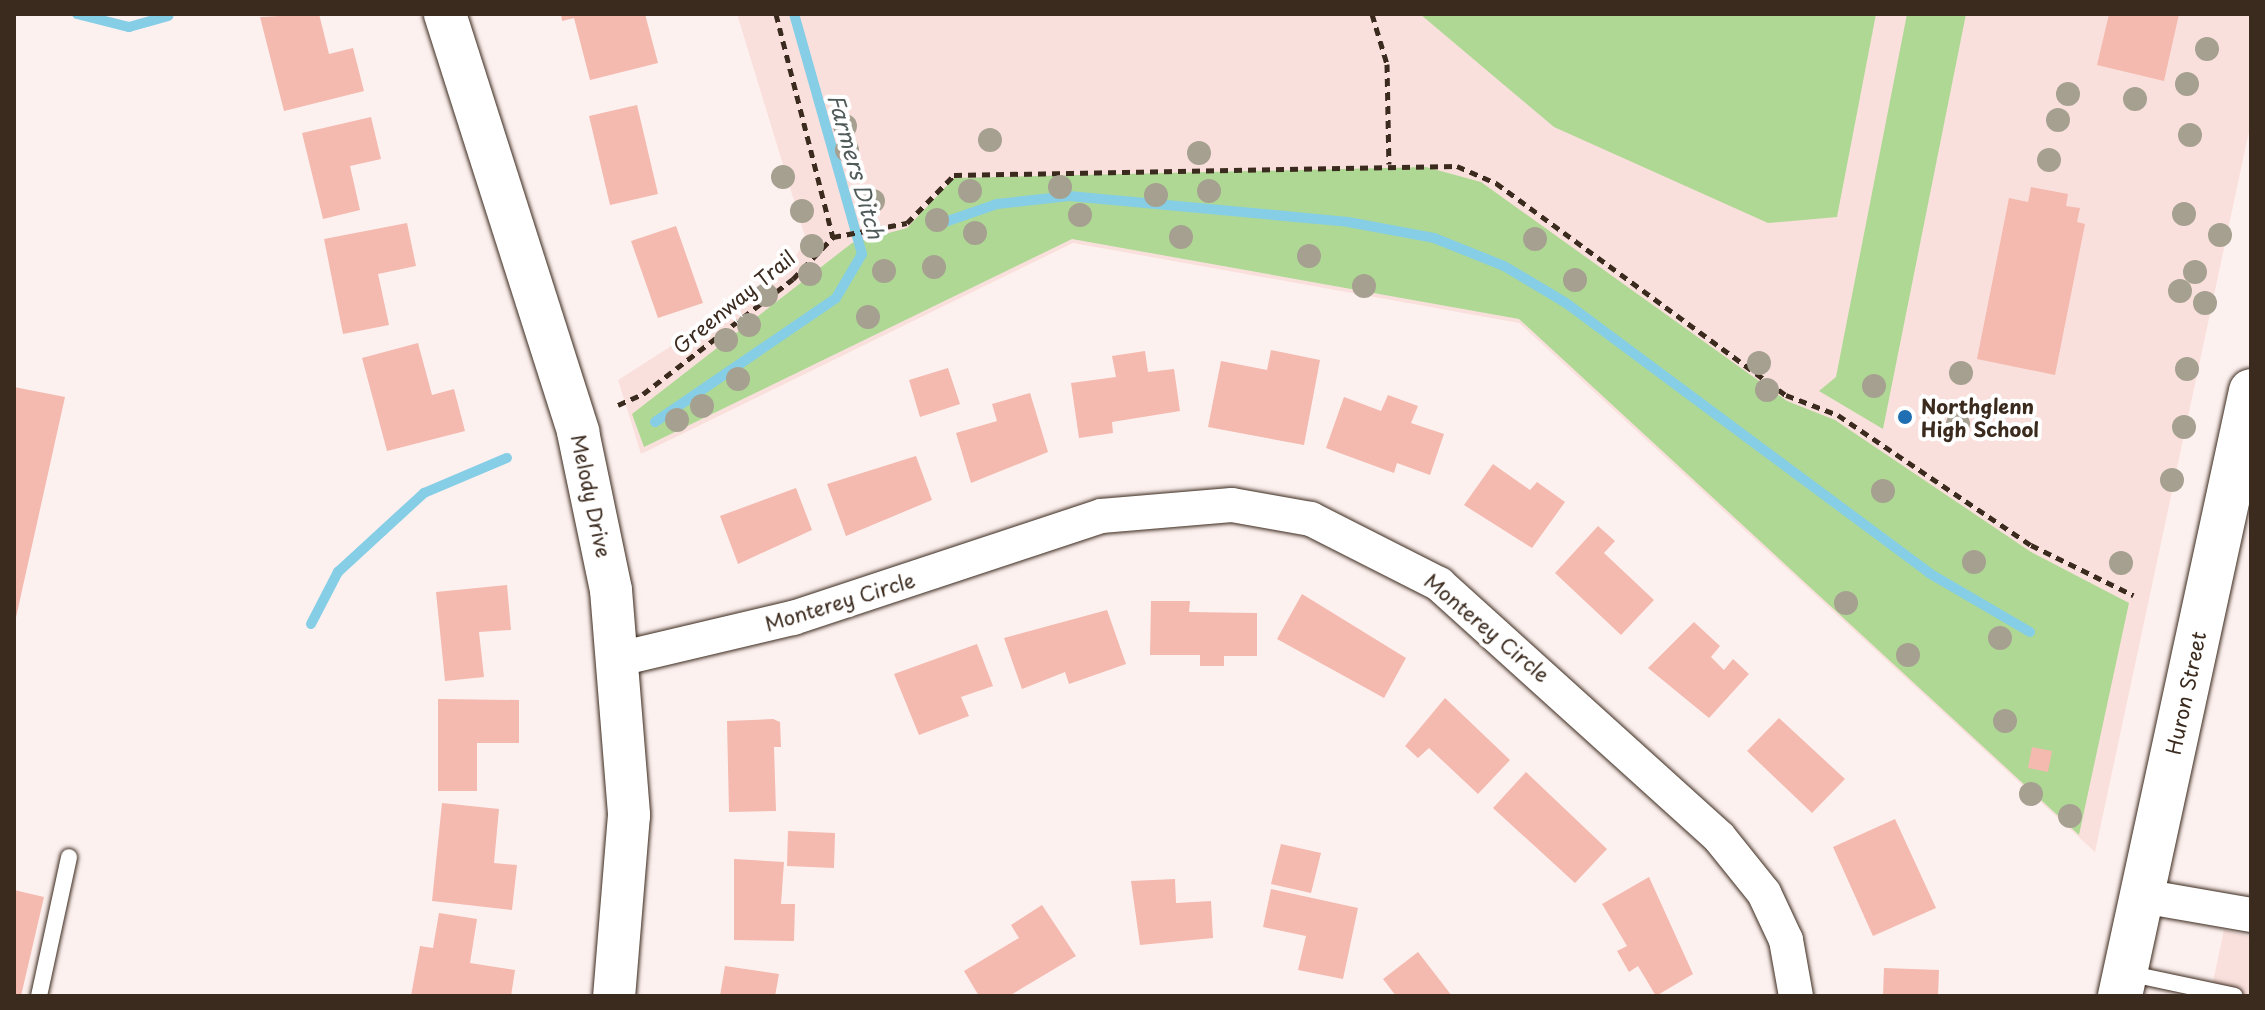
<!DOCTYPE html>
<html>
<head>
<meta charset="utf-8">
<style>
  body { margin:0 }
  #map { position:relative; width:2265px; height:1010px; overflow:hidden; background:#fdf1ef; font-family:"Playpen Sans",sans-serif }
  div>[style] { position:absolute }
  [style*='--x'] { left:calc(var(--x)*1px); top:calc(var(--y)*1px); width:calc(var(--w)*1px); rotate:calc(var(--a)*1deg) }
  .built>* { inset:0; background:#fae0dc }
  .green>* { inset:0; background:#afd895 }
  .stream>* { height:10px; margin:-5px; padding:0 5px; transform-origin:5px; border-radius:5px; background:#85cee6 }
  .building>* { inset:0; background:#f4b9af }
  .path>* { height:5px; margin-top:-2.5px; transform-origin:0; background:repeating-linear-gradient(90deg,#3b2a1e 0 8px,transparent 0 14px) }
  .roads { filter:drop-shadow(0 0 2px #3b2a1e) drop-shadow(0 0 2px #3b2a1e) }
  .service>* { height:16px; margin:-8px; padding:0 8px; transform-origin:8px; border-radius:8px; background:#fff }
  .minor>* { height:34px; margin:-17px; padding:0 17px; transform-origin:17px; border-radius:17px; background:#fff }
  .tertiary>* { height:42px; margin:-21px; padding:0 21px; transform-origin:21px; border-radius:21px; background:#fff }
  .secondary>* { height:44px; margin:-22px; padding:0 22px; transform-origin:22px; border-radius:22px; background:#fff }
  .trees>* { width:24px; height:24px; margin:-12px; border-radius:50%; background:#a6a090 }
  .dots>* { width:22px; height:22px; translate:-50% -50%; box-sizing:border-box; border:4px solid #fff; border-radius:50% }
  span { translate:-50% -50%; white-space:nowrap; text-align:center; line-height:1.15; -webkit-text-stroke:8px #fff; paint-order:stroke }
  .street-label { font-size:20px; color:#3b2a1e }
  .poi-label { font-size:20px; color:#3b2a1e; font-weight:700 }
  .left { translate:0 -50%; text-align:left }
  .water-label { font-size:22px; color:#515b5a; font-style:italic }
  .frame { position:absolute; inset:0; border:16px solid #3b2a1e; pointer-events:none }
</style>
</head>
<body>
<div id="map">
  <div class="built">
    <div style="clip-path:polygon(737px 14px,2251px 14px,2251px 122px,2095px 852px,1519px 323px,1073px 243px,641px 454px,618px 380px,784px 274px,806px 240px)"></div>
    <div style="clip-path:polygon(2224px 930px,2251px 937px,2251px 996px,2210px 996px)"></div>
  </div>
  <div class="green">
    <div style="clip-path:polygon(1420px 14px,1876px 14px,1837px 217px,1768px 223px,1554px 127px)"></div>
    <div style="clip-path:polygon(1907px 14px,1966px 14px,1883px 429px,1819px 391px,1836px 377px)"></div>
    <div style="clip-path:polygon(1426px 167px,1481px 182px,1787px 401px,1835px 420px,2031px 552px,2129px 603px,2079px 835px,1519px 319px,1072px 239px,644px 447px,632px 414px,852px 243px,907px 228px,954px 178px)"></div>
  </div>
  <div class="stream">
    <div style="--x:77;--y:14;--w:54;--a:14"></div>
    <div style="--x:129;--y:27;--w:41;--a:-15.8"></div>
    <div style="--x:945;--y:222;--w:55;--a:-19.1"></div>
    <div style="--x:997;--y:204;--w:72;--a:-6.3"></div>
    <div style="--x:1069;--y:196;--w:280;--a:5.3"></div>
    <div style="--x:1348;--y:222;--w:87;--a:10.5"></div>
    <div style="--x:1434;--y:238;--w:75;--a:21.8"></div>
    <div style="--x:1504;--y:266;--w:72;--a:30.8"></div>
    <div style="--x:1566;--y:303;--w:452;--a:36.6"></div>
    <div style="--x:1929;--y:573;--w:117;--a:30.3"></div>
    <div style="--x:655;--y:422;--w:219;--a:-34.4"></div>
    <div style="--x:836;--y:298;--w:51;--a:-59.4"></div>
    <div style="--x:862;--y:254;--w:249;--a:-105.8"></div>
    <div style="--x:311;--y:624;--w:59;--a:-62.6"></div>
    <div style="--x:338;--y:572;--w:117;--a:-42.6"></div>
    <div style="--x:424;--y:493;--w:90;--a:-22.9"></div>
  </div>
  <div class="building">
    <div style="clip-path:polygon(319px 14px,329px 54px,353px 48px,364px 91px,284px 111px,260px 17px)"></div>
    <div style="clip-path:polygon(561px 14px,645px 14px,658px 63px,590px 80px,574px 18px,562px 21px)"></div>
    <div style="clip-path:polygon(2109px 14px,2179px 14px,2164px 81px,2097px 65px)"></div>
    <div style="clip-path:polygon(637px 105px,658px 194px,610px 205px,589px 116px)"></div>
    <div style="clip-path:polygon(371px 117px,381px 159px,350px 166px,360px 210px,323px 219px,302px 133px)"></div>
    <div style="clip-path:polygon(2031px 187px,2068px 194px,2066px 206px,2080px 208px,2077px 222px,2085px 224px,2055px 375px,1977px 359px,2009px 198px,2028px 202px)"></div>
    <div style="clip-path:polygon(407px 223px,416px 266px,378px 274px,389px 325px,343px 334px,324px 239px)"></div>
    <div style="clip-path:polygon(676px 226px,703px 303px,658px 318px,631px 241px)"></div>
    <div style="clip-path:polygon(418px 343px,432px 395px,454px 389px,465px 431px,387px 451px,362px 358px)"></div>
    <div style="clip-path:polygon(1271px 350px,1320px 360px,1304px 445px,1208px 427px,1221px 361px,1267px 370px)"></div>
    <div style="clip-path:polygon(1145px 351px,1148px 372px,1174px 369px,1180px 411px,1112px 422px,1113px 433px,1079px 438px,1071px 383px,1116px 377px,1112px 356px)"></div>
    <div style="clip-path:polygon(948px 368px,960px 404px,920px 417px,909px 380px)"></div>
    <div style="clip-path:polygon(14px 387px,65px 397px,15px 622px,14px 622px)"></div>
    <div style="clip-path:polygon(1030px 393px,1048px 452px,971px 483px,956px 433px,997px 421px,992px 404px)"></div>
    <div style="clip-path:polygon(1388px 395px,1418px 406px,1411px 423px,1444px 434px,1430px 475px,1397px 463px,1394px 473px,1326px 448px,1344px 397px,1381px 411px)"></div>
    <div style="clip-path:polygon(916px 456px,932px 500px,846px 536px,827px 484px)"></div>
    <div style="clip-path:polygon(1493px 464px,1530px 490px,1537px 482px,1565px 502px,1532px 548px,1464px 505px)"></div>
    <div style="clip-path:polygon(796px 488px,812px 530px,738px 564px,720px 516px)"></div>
    <div style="clip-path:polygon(1598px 526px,1615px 541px,1604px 553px,1654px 600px,1621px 635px,1555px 573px)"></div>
    <div style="clip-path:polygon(507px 585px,511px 630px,479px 632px,484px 677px,445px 681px,436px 592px)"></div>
    <div style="clip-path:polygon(1302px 594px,1406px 658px,1384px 698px,1277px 639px)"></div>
    <div style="clip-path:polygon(1151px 601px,1190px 601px,1189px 612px,1257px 613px,1257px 656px,1224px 656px,1224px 666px,1200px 666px,1200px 655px,1150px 655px)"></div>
    <div style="clip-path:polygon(1107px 610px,1126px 664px,1069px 684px,1065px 672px,1022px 689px,1004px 638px)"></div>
    <div style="clip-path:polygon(1694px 622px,1720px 646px,1711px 657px,1724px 670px,1733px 659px,1749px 674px,1709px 718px,1648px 668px)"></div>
    <div style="clip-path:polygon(977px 644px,993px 686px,961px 697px,969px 716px,919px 735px,894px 674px)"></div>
    <div style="clip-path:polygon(1445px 698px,1510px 760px,1478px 794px,1429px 748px,1418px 758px,1405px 746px)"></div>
    <div style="clip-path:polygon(438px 699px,519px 700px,519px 743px,477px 743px,477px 791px,438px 791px)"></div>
    <div style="clip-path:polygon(1779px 718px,1845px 779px,1812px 813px,1747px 751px)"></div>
    <div style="clip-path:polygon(773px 719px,780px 722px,781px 747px,774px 747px,776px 811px,729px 812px,727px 721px)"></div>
    <div style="clip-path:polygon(2032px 747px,2052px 751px,2048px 772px,2028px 768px)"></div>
    <div style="clip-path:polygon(1526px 772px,1607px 849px,1575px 883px,1493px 808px)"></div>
    <div style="clip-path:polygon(442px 803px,499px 809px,494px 863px,517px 865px,512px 910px,432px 901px)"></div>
    <div style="clip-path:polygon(1895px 819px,1936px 908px,1873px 936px,1833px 847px)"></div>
    <div style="clip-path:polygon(788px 831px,835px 833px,834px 868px,787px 866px)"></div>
    <div style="clip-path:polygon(1281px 844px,1321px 853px,1311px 893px,1271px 884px)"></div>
    <div style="clip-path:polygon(734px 859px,784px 862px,781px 904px,795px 904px,794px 941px,734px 940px)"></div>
    <div style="clip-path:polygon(1649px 877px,1693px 974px,1656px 996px,1638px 966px,1629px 972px,1617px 951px,1627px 946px,1602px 904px)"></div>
    <div style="clip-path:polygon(1175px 879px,1176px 903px,1211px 901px,1213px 938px,1140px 945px,1131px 881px)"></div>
    <div style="clip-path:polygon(1271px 889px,1358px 908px,1343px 979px,1298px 970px,1306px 936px,1263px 927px)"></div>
    <div style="clip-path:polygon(14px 890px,44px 897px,21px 996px,14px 996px)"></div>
    <div style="clip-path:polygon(1042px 905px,1076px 956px,1009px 996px,979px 996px,964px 971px,1019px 938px,1011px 925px)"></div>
    <div style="clip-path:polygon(439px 913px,477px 919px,470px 963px,515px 970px,511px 996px,411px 996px,420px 946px,433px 948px)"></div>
    <div style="clip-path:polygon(1418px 952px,1452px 996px,1396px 996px,1383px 979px)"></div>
    <div style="clip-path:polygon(725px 966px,779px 974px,775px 996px,720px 996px)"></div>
    <div style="clip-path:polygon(1884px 968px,1939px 970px,1938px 996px,1883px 996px)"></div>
  </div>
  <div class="path">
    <div style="--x:776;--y:14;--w:230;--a:75.7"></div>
    <div style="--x:1372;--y:14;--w:52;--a:73.3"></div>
    <div style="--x:1387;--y:64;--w:100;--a:88.9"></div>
    <div style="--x:833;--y:237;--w:75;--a:-10.7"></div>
    <div style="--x:907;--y:223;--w:67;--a:-45.6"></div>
    <div style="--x:954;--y:175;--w:503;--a:-1.03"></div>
    <div style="--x:1457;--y:166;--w:43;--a:23.6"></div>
    <div style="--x:1496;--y:183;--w:359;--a:36.2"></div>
    <div style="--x:1786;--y:395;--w:56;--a:21"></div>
    <div style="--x:1838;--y:415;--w:233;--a:34"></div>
    <div style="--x:2031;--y:545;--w:114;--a:26.1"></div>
    <div style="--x:618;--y:405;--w:27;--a:-24"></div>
    <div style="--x:643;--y:394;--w:189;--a:-37.5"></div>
    <div style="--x:793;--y:279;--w:58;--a:-46.4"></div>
  </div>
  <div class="roads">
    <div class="service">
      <div style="--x:2127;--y:973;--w:110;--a:12"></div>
      <div style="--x:39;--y:996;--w:142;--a:-77.8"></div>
    </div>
    <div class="minor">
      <div style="--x:619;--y:659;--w:179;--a:-13.3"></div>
      <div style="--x:793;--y:618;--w:324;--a:-18.3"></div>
      <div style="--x:1101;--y:516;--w:131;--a:-4.8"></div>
      <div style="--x:1232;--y:505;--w:80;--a:10"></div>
      <div style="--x:1311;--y:519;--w:144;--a:26.9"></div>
      <div style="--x:1439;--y:584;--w:377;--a:42.1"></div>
      <div style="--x:1719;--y:837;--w:72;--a:51.2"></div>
      <div style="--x:1764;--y:893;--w:52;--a:64.9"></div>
      <div style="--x:1786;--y:940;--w:57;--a:79.9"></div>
      <div style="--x:2142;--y:896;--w:111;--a:9.9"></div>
    </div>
    <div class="tertiary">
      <div style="--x:445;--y:14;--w:439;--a:72.3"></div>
      <div style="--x:578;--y:432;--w:161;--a:78.2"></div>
      <div style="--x:611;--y:590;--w:226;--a:85.4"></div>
      <div style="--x:629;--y:815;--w:182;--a:94.7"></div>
    </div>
    <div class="secondary">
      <div style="--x:2120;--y:996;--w:619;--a:-77.78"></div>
    </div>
  </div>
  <div class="trees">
    <div style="left:2207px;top:49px"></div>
    <div style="left:2187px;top:84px"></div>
    <div style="left:2068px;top:94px"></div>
    <div style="left:2135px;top:99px"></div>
    <div style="left:2058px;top:120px"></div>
    <div style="left:845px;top:126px"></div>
    <div style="left:2190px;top:135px"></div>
    <div style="left:990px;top:140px"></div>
    <div style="left:847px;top:150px"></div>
    <div style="left:1199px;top:153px"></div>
    <div style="left:2049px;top:160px"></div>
    <div style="left:783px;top:177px"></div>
    <div style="left:1060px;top:187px"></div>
    <div style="left:970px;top:191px"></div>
    <div style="left:1209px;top:191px"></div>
    <div style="left:1156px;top:195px"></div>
    <div style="left:873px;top:201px"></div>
    <div style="left:802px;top:211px"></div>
    <div style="left:2184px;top:214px"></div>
    <div style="left:1080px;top:215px"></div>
    <div style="left:937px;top:220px"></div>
    <div style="left:975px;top:233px"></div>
    <div style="left:2220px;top:235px"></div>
    <div style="left:1181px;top:237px"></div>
    <div style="left:1535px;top:239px"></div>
    <div style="left:812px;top:246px"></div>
    <div style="left:1309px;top:256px"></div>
    <div style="left:934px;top:267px"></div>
    <div style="left:884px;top:271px"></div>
    <div style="left:2195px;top:272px"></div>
    <div style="left:810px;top:274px"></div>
    <div style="left:1575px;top:280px"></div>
    <div style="left:1364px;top:286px"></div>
    <div style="left:2180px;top:291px"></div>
    <div style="left:766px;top:295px"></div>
    <div style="left:2205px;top:303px"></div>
    <div style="left:868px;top:317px"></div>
    <div style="left:749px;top:325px"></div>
    <div style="left:726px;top:340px"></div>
    <div style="left:1759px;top:363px"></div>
    <div style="left:2187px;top:369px"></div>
    <div style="left:1961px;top:373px"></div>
    <div style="left:738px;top:379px"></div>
    <div style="left:1874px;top:386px"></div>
    <div style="left:1767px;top:390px"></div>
    <div style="left:702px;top:406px"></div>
    <div style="left:677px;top:420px"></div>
    <div style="left:1958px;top:424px"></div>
    <div style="left:2184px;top:427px"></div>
    <div style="left:2172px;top:480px"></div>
    <div style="left:1883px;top:491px"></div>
    <div style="left:1974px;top:562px"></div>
    <div style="left:2121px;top:563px"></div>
    <div style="left:1846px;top:603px"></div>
    <div style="left:2000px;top:638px"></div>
    <div style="left:1908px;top:655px"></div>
    <div style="left:2005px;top:721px"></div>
    <div style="left:2031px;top:794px"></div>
    <div style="left:2070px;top:816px"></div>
  </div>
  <div class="dots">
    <div style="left:1905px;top:417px;background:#1f6fb2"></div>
  </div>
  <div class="street-label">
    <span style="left:734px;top:302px;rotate:-39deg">Greenway Trail</span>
    <span style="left:591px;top:496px;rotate:78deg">Melody Drive</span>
    <span style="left:840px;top:602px;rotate:-17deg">Monterey Circle</span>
    <span style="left:1487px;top:628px;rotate:40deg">Monterey Circle</span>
    <span style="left:2186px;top:693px;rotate:-78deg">Huron Street</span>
  </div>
  <div class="poi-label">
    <span class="left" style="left:1921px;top:418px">Northglenn<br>High School</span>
  </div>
  <div class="water-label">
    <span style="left:857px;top:166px;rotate:74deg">Farmers Ditch</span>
  </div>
  <div class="frame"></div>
</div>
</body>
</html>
